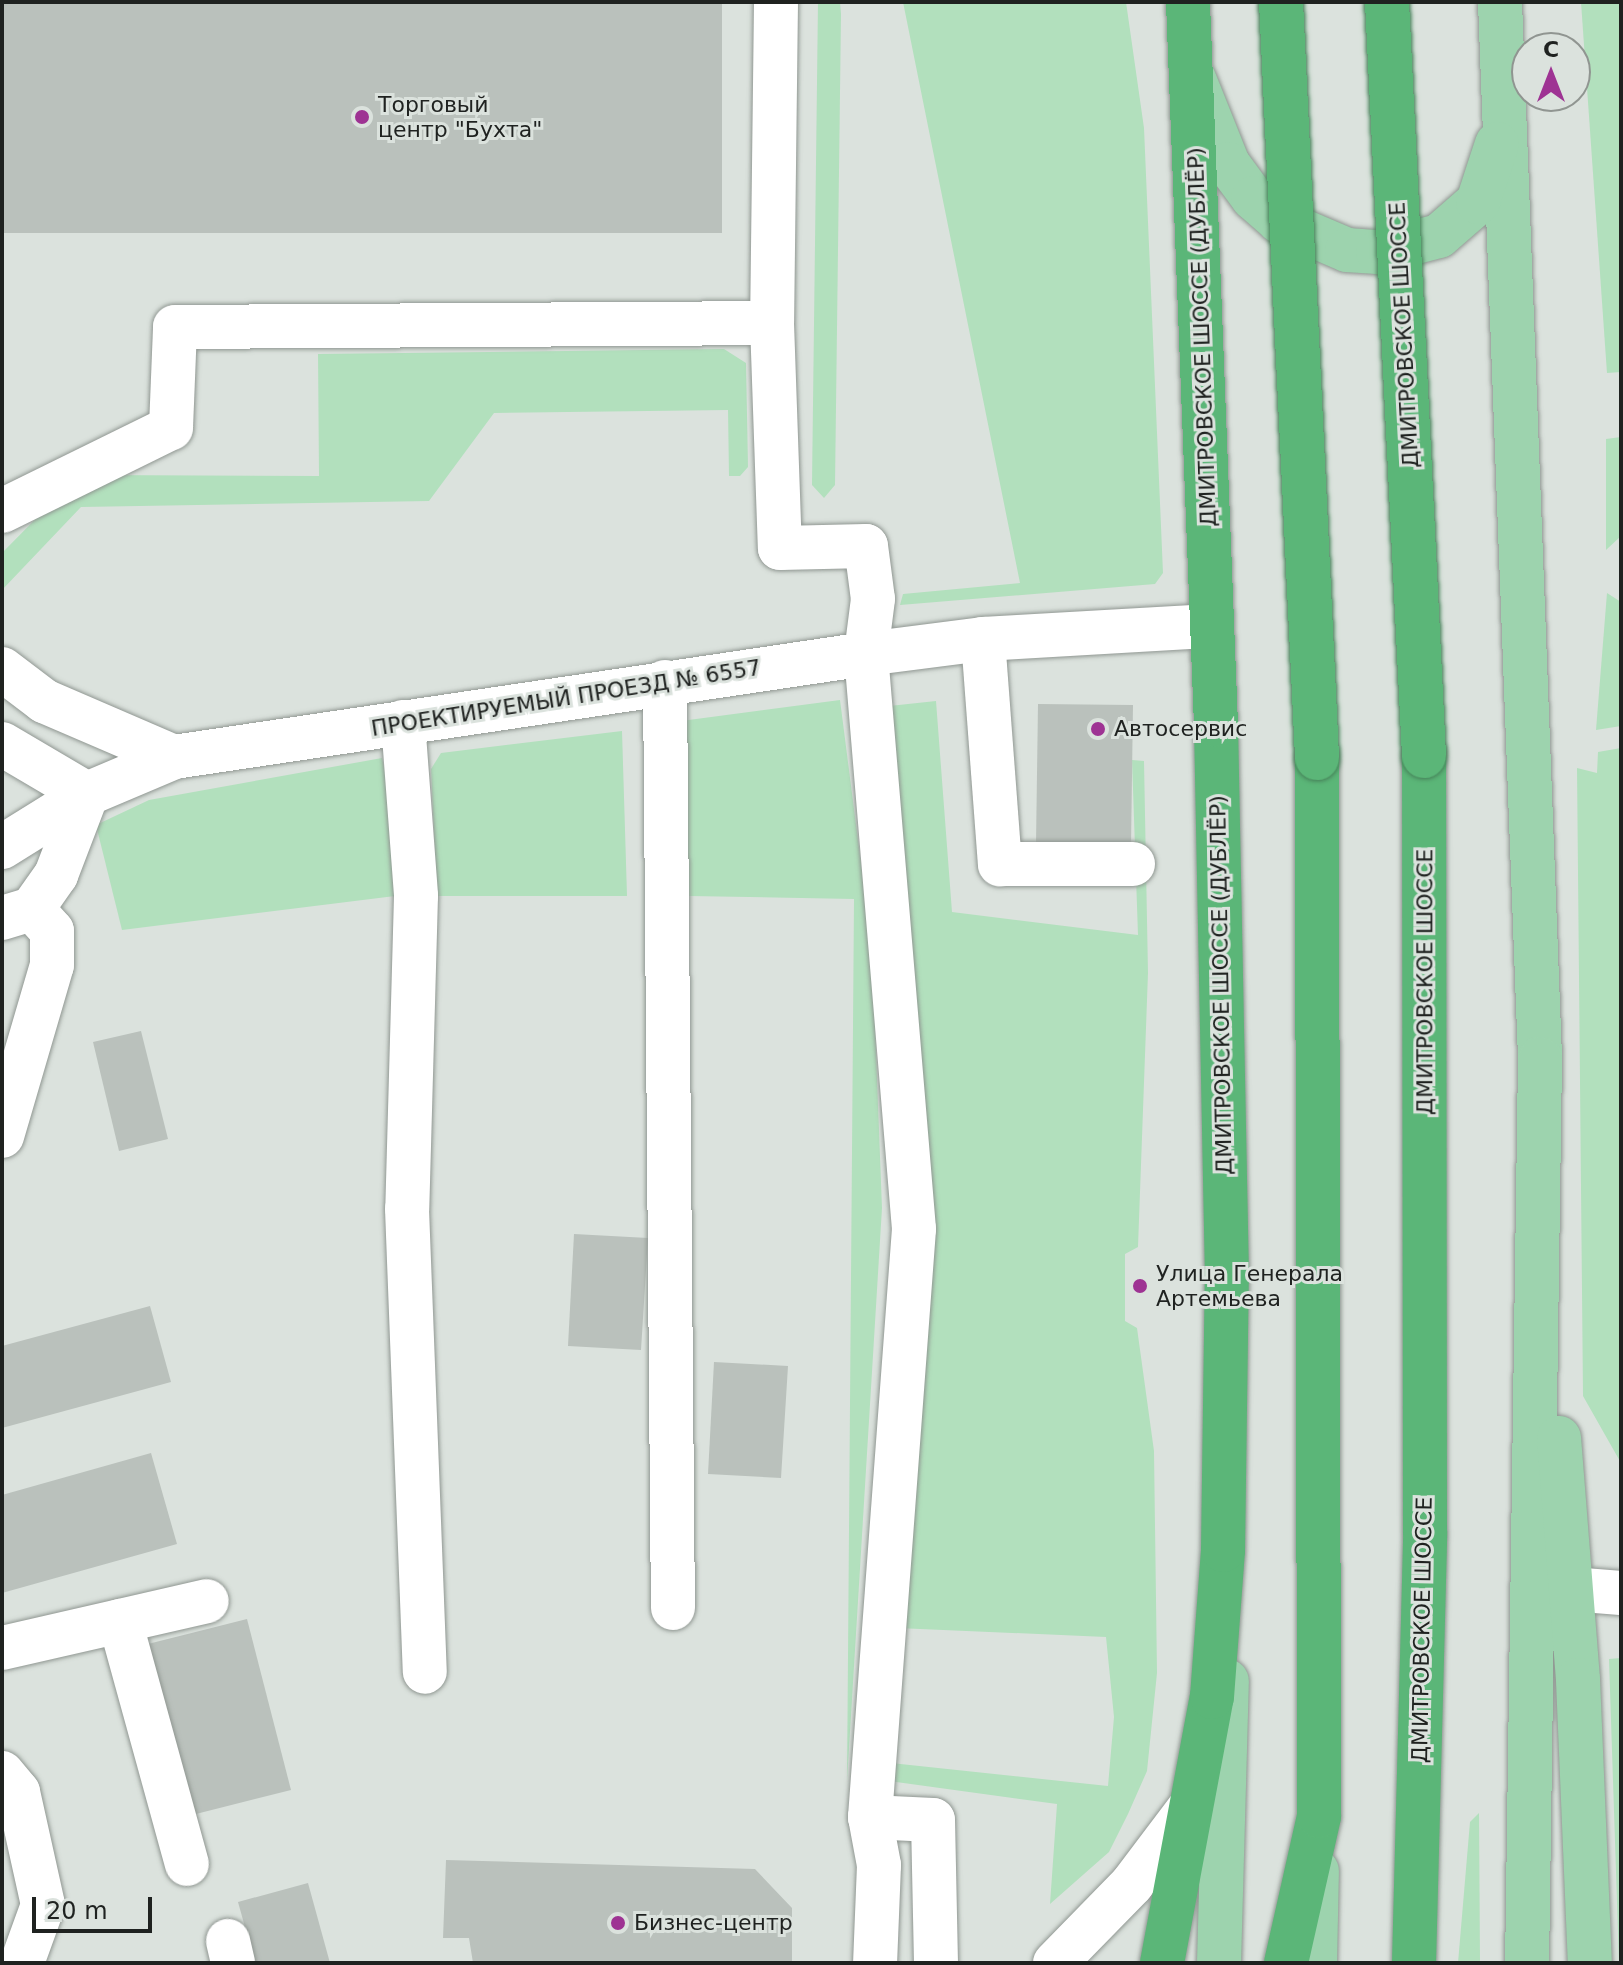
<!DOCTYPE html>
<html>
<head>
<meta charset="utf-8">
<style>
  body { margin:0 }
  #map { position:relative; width:1623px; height:1965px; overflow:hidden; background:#dbe2dd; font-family:"DejaVu Sans",sans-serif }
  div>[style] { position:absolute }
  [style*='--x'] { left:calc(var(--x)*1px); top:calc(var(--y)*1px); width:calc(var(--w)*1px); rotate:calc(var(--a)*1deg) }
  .green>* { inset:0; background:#b2e0bd }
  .building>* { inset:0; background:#bac1bc }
  .roads { filter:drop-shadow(0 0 2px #909792) drop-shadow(0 0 2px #909792) }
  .minor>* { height:44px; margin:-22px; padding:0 22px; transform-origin:22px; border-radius:22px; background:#fff }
  .major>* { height:44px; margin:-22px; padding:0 22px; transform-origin:22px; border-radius:22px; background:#9dd3ae }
  .highway>* { height:44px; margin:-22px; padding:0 22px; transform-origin:22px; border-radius:22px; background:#5bb678 }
  .bridges { filter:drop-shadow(0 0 2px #468259) drop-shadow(0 0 2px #468259) }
  .highway-bridge>* { height:44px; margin:-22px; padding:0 22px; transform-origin:22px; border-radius:22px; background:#5bb678 }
  .dots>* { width:22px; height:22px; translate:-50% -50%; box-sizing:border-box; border:4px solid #dbe2dd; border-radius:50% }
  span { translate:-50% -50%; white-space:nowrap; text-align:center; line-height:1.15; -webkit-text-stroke:6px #dbe2dd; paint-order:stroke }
  .poi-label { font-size:22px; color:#1f2220 }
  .left { translate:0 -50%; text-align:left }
  .street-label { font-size:22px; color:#1f2220 }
  .frame { position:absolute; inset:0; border:4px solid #1f2220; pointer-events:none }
  .north { position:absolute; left:1511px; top:32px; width:80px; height:80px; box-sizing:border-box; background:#dbe2dd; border:2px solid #909591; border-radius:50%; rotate:0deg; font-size:22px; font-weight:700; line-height:32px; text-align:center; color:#1f2220 }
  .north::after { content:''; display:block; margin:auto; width:28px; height:36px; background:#9e3393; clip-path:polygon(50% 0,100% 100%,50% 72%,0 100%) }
  .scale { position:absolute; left:32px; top:1897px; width:120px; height:36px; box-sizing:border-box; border:4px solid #1f2220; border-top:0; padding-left:10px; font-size:24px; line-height:28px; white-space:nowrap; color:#1f2220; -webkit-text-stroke:6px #dbe2dd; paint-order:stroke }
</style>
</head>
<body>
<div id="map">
  <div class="green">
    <div style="clip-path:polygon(818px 2px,840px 2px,841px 14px,835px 485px,824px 498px,812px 485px)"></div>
    <div style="clip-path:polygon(903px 2px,1126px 2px,1144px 128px,1163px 573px,1155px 584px,900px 605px,903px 594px,1020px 583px)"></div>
    <div style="clip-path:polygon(1581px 2px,1621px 2px,1621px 372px,1607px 373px)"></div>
    <div style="clip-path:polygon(724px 349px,746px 363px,748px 467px,740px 476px,729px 476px,728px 410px,494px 413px,429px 501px,81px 507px,2px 590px,2px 553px,73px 481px,91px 475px,319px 476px,318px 354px)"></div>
    <div style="clip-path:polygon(1621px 437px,1621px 536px,1606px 550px,1606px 439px)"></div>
    <div style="clip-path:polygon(1607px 593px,1621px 602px,1621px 726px,1596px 730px)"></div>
    <div style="clip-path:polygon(840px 700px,872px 949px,882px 1208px,847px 1781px,854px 899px,689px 896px,681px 721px)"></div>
    <div style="clip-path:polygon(936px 701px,952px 912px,1138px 935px,1132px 760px,1144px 761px,1148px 973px,1138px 1247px,1125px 1254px,1125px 1321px,1137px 1328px,1154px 1451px,1157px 1673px,1147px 1771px,1128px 1814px,1109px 1852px,1050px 1904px,1057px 1804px,889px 1781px,891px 1763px,1108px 1786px,1114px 1717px,1106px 1637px,897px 1628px,921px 1246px,880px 707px)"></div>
    <div style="clip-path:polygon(622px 731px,627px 896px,437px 896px,431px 769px,441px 753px)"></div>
    <div style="clip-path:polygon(1621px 748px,1621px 1463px,1583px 1396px,1577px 768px,1597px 773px,1598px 752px)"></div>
    <div style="clip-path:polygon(382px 758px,396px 821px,395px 896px,122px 930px,96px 825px,149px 800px)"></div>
    <div style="clip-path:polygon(1621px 1658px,1621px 1963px,1619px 1963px,1609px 1659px)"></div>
    <div style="clip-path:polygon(1479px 1813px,1480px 1963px,1458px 1963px,1470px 1822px)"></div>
  </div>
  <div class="building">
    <div style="clip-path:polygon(2px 2px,722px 2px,722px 233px,2px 233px)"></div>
    <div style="clip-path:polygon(1038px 704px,1133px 705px,1131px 846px,1036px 844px)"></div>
    <div style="clip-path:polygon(141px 1031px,168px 1139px,119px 1151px,93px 1042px)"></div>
    <div style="clip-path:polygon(574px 1234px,648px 1238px,641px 1350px,568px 1346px)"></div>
    <div style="clip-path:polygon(150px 1306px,171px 1382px,2px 1428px,2px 1346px)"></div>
    <div style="clip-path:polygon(714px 1362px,788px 1366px,781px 1478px,708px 1474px)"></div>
    <div style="clip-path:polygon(151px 1453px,177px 1544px,2px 1593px,2px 1495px)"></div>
    <div style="clip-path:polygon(247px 1619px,291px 1790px,188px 1816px,144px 1645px)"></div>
    <div style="clip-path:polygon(446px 1860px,755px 1869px,792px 1908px,792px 1963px,473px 1963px,469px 1938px,443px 1938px)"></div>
    <div style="clip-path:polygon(308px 1883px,330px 1963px,255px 1963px,238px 1902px)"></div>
  </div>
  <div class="roads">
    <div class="minor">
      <div style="--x:776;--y:2;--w:321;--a:90.7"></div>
      <div style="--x:772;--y:323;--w:225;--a:88"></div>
      <div style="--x:780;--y:548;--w:86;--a:-1.3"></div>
      <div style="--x:866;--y:546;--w:53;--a:82.5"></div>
      <div style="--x:873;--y:599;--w:55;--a:97.3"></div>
      <div style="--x:866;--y:654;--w:577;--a:85.23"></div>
      <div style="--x:914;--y:1229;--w:590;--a:94.28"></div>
      <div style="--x:870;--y:1817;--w:49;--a:79.4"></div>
      <div style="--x:879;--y:1865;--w:98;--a:92.3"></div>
      <div style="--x:2;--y:511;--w:188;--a:-26.2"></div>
      <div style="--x:171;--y:428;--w:101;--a:-87.7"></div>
      <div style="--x:175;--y:327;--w:597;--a:-0.38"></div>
      <div style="--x:983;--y:639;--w:226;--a:85.7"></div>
      <div style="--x:1000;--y:864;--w:133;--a:0"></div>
      <div style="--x:2;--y:669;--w:53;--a:37.3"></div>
      <div style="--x:44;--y:701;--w:142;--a:23.3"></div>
      <div style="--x:665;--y:682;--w:926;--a:89.51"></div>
      <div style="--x:403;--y:722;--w:174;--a:85.7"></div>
      <div style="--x:416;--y:896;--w:313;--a:91.6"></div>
      <div style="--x:407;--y:1209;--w:463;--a:87.8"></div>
      <div style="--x:2;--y:744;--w:99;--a:30.5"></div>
      <div style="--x:2;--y:847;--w:100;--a:-31.9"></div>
      <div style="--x:87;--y:794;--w:95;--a:-23"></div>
      <div style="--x:174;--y:757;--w:700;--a:-8.47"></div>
      <div style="--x:866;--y:654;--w:118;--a:-7.3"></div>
      <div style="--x:983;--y:639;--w:228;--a:-3.3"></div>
      <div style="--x:2;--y:918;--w:31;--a:-17"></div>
      <div style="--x:32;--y:909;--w:42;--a:-54.8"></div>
      <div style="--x:56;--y:875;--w:87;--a:-69.1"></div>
      <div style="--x:2;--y:1136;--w:178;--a:-73.7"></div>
      <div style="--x:52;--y:965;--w:34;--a:-90"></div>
      <div style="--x:52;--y:931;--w:30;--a:-132"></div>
      <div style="--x:1571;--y:1589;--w:50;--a:4.6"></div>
      <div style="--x:120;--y:1621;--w:252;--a:74.6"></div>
      <div style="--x:2;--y:1648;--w:210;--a:-12.9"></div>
      <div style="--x:2;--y:1773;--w:25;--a:50"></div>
      <div style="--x:18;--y:1792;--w:116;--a:77.5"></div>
      <div style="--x:43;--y:1905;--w:62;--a:109.9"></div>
      <div style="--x:870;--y:1817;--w:63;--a:2.7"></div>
      <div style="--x:933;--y:1820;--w:143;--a:88.8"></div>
      <div style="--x:228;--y:1941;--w:23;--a:77"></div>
      <div style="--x:1055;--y:1963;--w:110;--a:-45.7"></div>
      <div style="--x:1132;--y:1884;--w:108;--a:-52.9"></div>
    </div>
    <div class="major">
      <div style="--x:1500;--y:2;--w:1058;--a:87.83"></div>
      <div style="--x:1540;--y:1059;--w:904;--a:90.82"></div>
      <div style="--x:1194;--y:79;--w:92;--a:68.2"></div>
      <div style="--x:1228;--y:164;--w:42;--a:53.7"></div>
      <div style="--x:1253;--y:198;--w:35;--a:41"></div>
      <div style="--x:1279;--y:221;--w:74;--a:23.1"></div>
      <div style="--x:1347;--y:250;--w:31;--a:4"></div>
      <div style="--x:1378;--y:252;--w:63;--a:-14.7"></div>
      <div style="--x:1439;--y:236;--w:52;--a:-41.1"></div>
      <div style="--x:1478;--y:202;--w:61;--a:-71.9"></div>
      <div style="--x:1559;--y:1438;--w:243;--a:85.5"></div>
      <div style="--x:1578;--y:1680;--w:283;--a:87.6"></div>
      <div style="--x:1219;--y:1963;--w:282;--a:-88.4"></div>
      <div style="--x:1315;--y:1963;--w:92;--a:-88.8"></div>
    </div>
    <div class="highway">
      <div style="--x:1162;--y:1963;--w:271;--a:-79.4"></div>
      <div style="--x:1212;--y:1697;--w:147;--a:-85.7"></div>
      <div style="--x:1223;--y:1550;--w:272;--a:-89.2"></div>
      <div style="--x:1227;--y:1278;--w:553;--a:-91.14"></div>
      <div style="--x:1216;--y:725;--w:724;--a:-92.22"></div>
      <div style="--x:1286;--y:1963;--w:151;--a:-77.3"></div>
      <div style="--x:1319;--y:1816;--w:1058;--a:-90.11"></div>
      <div style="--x:1414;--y:1963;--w:431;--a:-88.5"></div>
      <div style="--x:1425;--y:1532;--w:776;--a:-90.07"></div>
    </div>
  </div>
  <div class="bridges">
    <div class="highway-bridge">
      <div style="--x:1281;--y:2;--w:757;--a:87.27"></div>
      <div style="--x:1387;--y:2;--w:755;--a:87.19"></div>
    </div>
  </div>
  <div class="dots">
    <div style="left:362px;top:117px;background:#9e3393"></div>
    <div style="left:1098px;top:729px;background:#9e3393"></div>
    <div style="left:1140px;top:1286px;background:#9e3393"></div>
    <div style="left:618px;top:1923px;background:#9e3393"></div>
  </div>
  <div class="poi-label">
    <span class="left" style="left:378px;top:117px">Торговый<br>центр "Бухта"</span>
    <span class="left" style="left:1114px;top:729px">Автосервис</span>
    <span class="left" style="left:1156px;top:1286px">Улица Генерала<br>Артемьева</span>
    <span class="left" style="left:634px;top:1923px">Бизнес-центр</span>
  </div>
  <div class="street-label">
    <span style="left:1404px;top:335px;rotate:-93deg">ДМИТРОВСКОЕ ШОССЕ</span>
    <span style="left:1202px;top:337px;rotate:-92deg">ДМИТРОВСКОЕ ШОССЕ (ДУБЛЁР)</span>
    <span style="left:566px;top:698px;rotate:-9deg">ПРОЕКТИРУЕМЫЙ ПРОЕЗД № 6557</span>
    <span style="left:1425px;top:982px;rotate:-90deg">ДМИТРОВСКОЕ ШОССЕ</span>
    <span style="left:1221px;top:985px;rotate:-91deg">ДМИТРОВСКОЕ ШОССЕ (ДУБЛЁР)</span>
    <span style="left:1422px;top:1630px;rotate:-89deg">ДМИТРОВСКОЕ ШОССЕ</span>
  </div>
  <div class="frame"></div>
  <div class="north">С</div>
  <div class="scale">20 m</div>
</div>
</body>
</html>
